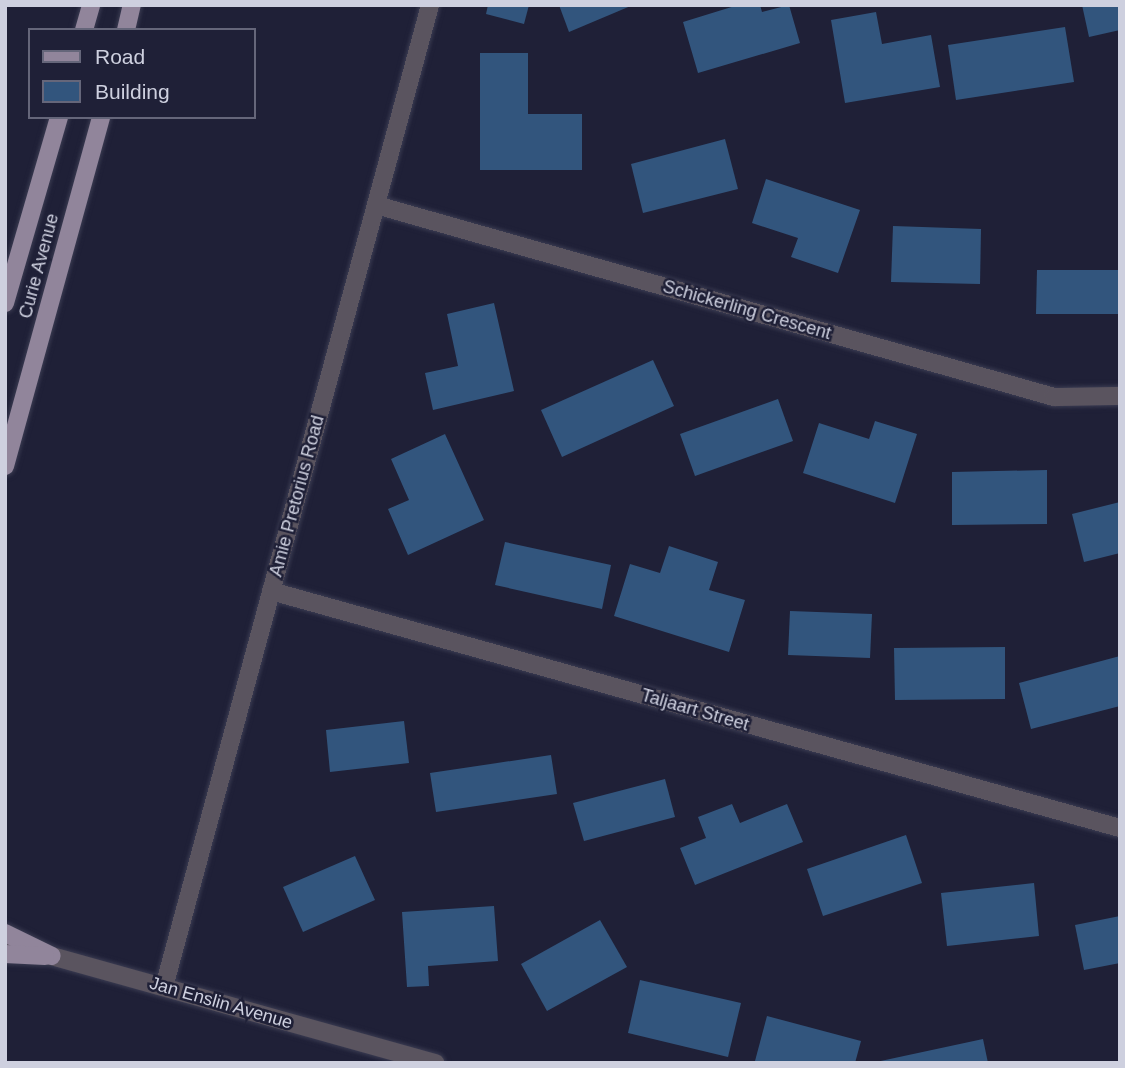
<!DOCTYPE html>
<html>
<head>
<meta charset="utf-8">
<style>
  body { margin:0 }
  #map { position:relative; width:1125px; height:1068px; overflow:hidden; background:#1f2037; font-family:Helvetica,sans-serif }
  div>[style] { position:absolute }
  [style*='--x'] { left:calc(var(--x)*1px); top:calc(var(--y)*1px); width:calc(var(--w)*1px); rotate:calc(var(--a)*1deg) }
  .building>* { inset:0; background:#32557d }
  .roads { filter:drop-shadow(0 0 2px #3b3c52) drop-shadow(0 0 2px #3b3c52) }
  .street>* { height:18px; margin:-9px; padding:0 9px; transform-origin:9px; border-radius:9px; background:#5a545f }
  .primary>* { height:18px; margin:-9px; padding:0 9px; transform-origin:9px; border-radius:9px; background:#91859b }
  span { translate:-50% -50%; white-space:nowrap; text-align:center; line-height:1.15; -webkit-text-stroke:5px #1f2037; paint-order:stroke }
  .street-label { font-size:18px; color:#ced0df }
  .frame { position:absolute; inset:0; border:7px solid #ced0df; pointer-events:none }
  .legend { position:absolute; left:28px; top:28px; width:228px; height:91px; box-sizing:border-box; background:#1f2037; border:2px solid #65667a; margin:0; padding:9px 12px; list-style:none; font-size:21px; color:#ced0df }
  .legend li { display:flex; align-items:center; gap:14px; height:35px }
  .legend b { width:35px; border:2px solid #65667a }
</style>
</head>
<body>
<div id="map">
  <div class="building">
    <div style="clip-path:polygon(488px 5px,529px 5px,524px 24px,486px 14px)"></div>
    <div style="clip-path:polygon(559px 5px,633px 5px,569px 32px)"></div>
    <div style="clip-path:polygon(738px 5px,760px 5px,762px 12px,789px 5px,800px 43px,698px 73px,683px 22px)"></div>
    <div style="clip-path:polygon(1082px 5px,1120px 5px,1120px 30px,1089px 37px)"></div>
    <div style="clip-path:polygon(876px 12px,882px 44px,931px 35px,940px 87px,845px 103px,831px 20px)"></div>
    <div style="clip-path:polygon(1065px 27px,1074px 82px,956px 100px,948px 45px)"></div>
    <div style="clip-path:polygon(480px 53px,528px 53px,528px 114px,582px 114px,582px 170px,480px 170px)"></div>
    <div style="clip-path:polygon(725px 139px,738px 189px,643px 213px,631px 164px)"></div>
    <div style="clip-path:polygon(766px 179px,860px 210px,838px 273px,791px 257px,798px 238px,752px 223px)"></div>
    <div style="clip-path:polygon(893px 226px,981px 229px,980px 284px,891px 282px)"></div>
    <div style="clip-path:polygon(1037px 270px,1118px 270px,1118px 314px,1036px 314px)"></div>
    <div style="clip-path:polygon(494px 303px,514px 391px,433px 410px,425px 373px,458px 366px,447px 314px)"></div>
    <div style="clip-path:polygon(653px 360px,674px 406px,562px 457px,541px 410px)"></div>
    <div style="clip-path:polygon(778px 399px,793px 441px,695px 476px,680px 434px)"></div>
    <div style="clip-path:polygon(875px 421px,917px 434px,895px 503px,803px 473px,819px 423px,869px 439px)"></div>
    <div style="clip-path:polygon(445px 434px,484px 520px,408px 555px,388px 509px,409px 500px,391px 459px)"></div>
    <div style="clip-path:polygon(1047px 470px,1047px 524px,952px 525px,952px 472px)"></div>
    <div style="clip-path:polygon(1120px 502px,1120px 553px,1084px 562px,1072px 514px)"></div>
    <div style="clip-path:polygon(505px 542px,611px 565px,602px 609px,495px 585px)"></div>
    <div style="clip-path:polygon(669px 546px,718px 562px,709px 590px,745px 600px,729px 652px,614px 616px,630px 564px,660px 573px)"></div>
    <div style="clip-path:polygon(790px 611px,872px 614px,870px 658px,788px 655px)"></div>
    <div style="clip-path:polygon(1005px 647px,1005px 699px,895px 700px,894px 648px)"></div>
    <div style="clip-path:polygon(1120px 656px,1120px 706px,1031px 729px,1019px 683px)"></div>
    <div style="clip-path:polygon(404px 721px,409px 763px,330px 772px,326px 730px)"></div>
    <div style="clip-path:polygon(551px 755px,557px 794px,436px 812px,430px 773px)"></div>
    <div style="clip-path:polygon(665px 779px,675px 817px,584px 841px,573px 803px)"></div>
    <div style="clip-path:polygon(732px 804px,740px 823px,787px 804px,803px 842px,695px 885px,680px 848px,706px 838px,698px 817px)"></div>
    <div style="clip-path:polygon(906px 835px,922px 883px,823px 916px,807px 869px)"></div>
    <div style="clip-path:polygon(355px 856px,375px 900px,303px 932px,283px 887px)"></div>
    <div style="clip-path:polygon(1034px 883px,1039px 936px,947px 946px,941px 893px)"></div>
    <div style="clip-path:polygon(494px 906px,498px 961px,428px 966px,429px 986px,407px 987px,402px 912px)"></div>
    <div style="clip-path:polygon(1120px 916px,1120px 963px,1084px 970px,1075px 925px)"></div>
    <div style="clip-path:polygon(600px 920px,627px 967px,547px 1011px,521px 964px)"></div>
    <div style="clip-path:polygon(640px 980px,741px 1003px,728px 1057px,628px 1033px)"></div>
    <div style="clip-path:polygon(767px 1016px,861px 1041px,855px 1063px,755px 1061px)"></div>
    <div style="clip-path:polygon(983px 1039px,988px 1063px,877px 1063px,876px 1062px)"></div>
  </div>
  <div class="roads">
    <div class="street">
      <div style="--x:376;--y:205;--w:705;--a:15.81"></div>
      <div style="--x:1054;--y:397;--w:66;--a:-0.9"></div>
      <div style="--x:271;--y:591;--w:881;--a:15.6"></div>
      <div style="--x:5;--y:943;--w:447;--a:15.6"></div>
      <div style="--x:164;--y:987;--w:1017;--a:-74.84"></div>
    </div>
    <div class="primary">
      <div style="--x:84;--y:30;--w:26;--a:-74"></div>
      <div style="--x:126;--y:30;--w:26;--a:-77"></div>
      <div style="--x:5;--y:303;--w:194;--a:-73.8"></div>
      <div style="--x:5;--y:466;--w:362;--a:-74.6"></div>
      <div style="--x:5;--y:933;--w:52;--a:26.1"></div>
      <div style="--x:5;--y:954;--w:40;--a:2.9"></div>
    </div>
  </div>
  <div class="street-label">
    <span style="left:39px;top:266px;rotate:-75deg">Curie Avenue</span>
    <span style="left:747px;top:310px;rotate:16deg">Schickerling Crescent</span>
    <span style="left:297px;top:496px;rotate:-75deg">Amie Pretorius Road</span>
    <span style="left:695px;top:710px;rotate:16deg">Taljaart Street</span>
    <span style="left:221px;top:1003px;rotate:16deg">Jan Enslin Avenue</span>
  </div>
  <div class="frame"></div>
  <ul class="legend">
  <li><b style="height:9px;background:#91859b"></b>Road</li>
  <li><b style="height:19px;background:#32557d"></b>Building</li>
  </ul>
</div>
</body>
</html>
